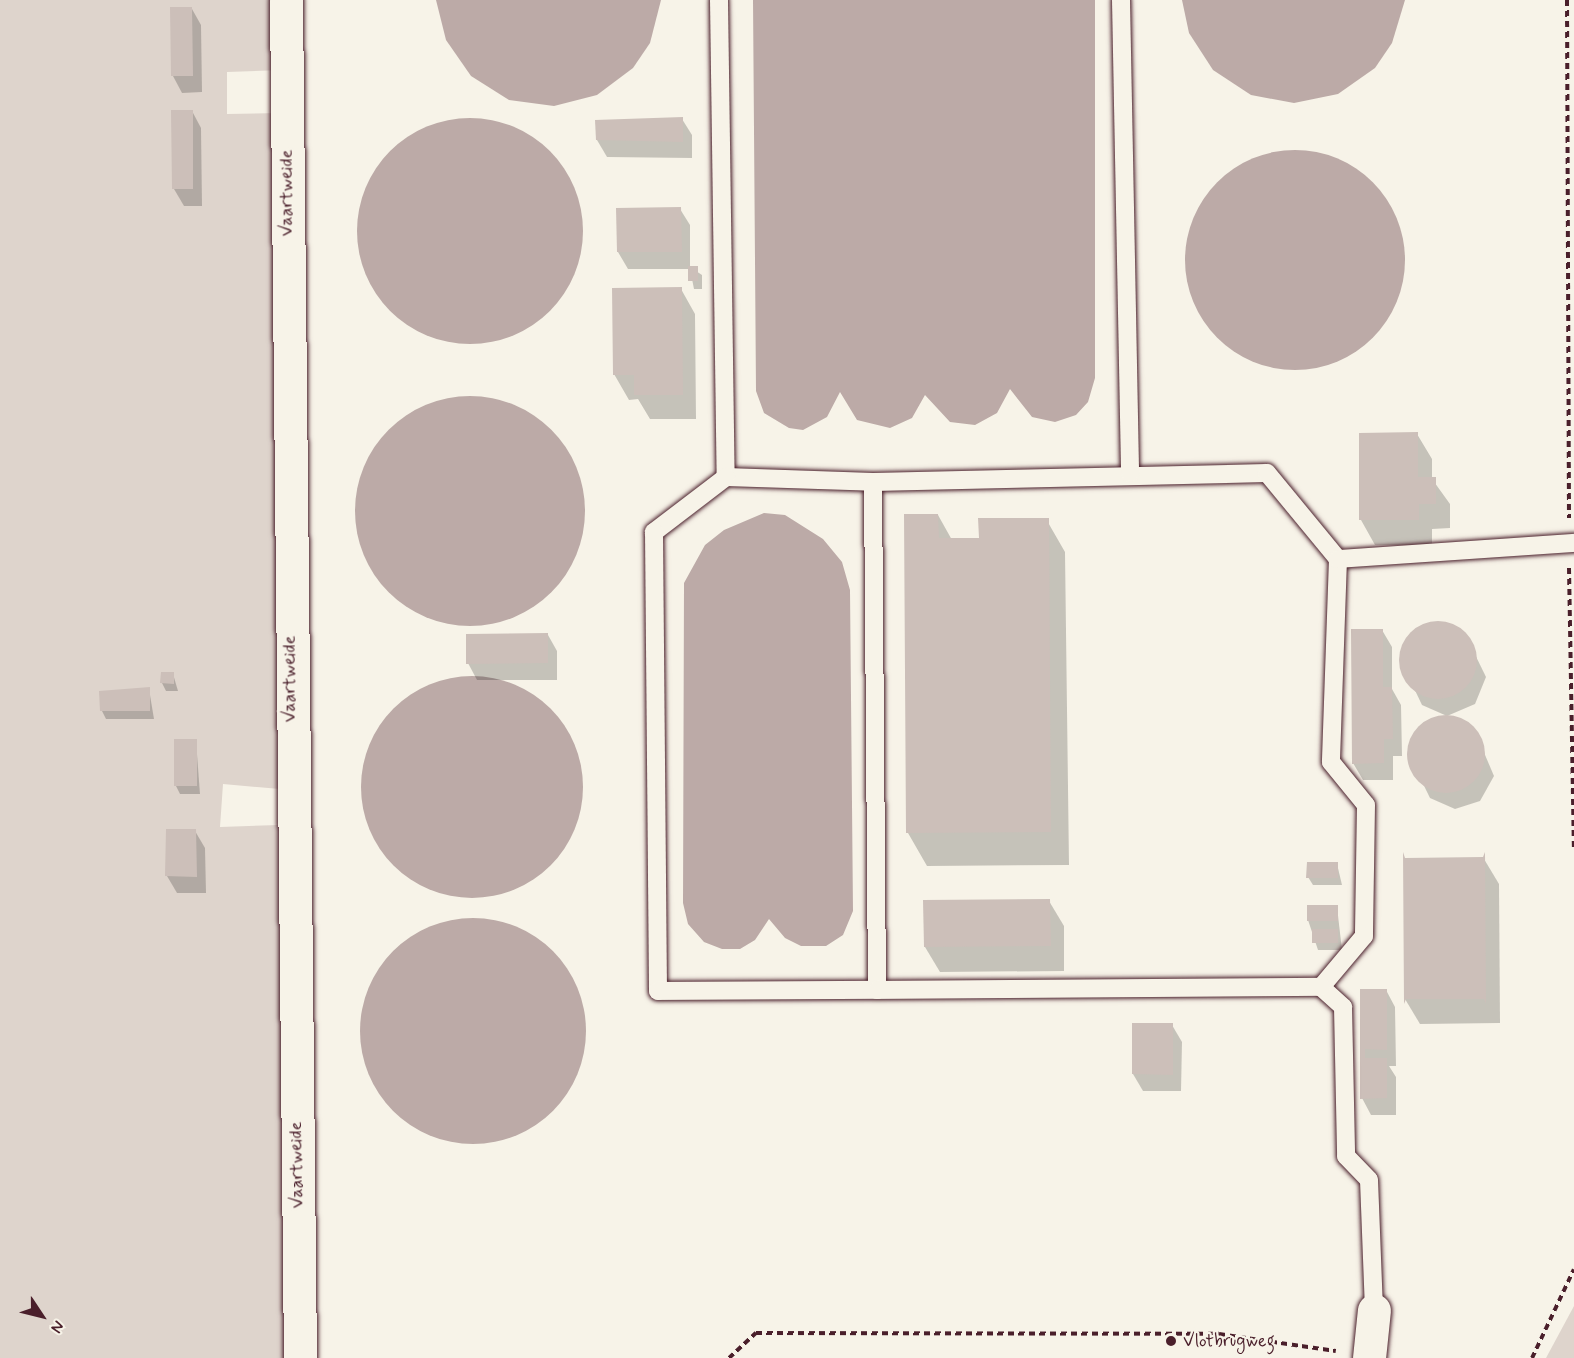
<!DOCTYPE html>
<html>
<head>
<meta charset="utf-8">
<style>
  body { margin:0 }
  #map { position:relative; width:1574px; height:1358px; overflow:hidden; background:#f7f3e8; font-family:Mynerve,sans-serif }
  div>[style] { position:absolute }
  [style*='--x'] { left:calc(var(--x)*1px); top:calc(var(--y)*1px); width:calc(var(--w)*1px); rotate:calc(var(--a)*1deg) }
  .green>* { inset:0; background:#ded4cc }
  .water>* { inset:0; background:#bcaaa7 }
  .round { border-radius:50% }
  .shadow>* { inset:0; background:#0003 }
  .building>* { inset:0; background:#ccbfb9 }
  .path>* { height:4px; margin-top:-2px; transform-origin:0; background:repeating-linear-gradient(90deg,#4a1f2b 0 6px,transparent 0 10.5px) }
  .roads { filter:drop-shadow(0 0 2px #4a1f2b) drop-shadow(0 0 2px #4a1f2b) }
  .service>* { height:18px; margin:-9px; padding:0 9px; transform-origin:9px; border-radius:9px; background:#f7f3e8 }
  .minor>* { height:33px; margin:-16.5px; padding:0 16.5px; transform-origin:16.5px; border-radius:16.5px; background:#f7f3e8 }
  .dots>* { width:16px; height:16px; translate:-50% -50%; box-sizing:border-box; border:3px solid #f7f3e8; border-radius:50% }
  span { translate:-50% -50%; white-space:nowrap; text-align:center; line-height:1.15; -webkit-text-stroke:4.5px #f7f3e8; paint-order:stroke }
  .street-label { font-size:18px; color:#4a1f2b }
  .poi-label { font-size:18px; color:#4a1f2b }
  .left { translate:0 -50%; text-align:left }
  .north { position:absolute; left:12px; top:1286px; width:60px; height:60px; -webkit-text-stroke:4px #f7f3e8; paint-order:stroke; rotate:125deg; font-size:16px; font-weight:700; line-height:24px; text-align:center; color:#4a1f2b }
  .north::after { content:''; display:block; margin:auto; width:21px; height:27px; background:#4a1f2b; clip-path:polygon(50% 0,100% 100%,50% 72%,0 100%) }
</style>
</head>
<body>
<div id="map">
  <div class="green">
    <div style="clip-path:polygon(0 0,281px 0,281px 70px,227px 72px,227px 114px,281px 113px,280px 789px,223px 784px,220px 827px,279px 825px,288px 1358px,0 1358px)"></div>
    <div style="clip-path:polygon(1574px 1306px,1574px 1358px,1546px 1358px)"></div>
  </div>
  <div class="water">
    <div style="clip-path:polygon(436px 0,661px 0,650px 43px,633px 68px,597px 95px,554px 106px,509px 100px,471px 76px,446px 40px)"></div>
    <div style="clip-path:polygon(753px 0,1095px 0,1095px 378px,1088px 402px,1076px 415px,1055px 422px,1032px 417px,1010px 389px,997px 413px,975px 425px,950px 422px,925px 395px,912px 418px,890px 428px,857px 420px,840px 392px,827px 417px,803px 430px,789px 428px,764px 413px,756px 391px)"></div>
    <div style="clip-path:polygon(1182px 0,1405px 0,1392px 43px,1375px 68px,1338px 94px,1294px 103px,1251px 95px,1213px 70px,1189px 33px)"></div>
    <div class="round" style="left:357px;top:118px;width:226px;height:226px"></div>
    <div class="round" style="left:1185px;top:150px;width:220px;height:220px"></div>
    <div class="round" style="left:355px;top:396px;width:230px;height:230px"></div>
    <div style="clip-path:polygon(764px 513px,785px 515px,823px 539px,842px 562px,850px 590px,853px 911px,843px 935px,826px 946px,801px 946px,785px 938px,769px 919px,755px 940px,740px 949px,722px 949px,704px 942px,688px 924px,683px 903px,684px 583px,705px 545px,724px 530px)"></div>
    <div class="round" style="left:361px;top:676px;width:222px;height:222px"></div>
    <div class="round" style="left:360px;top:918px;width:226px;height:226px"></div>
  </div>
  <div class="shadow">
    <div style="clip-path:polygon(192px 9px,201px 25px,202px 92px,182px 93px,173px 76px)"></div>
    <div style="clip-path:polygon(192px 111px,201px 128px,202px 206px,184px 206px,174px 189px)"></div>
    <div style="clip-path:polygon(682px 119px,692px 135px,692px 158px,607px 157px,597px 140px)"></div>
    <div style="clip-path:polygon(680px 209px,690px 225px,690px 267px,702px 275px,702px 289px,694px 289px,690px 269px,628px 269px,618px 252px)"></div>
    <div style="clip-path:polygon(681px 289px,695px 314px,696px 419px,650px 419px,638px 399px,629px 400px,614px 374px)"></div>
    <div style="clip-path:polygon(1360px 434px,1417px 434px,1432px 459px,1432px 479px,1450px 504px,1450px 528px,1432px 529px,1432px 545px,1375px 545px,1361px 520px)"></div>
    <div style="clip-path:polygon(938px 515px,952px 540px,980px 539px,1046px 519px,1065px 552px,1069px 865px,927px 866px,908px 833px)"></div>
    <div style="clip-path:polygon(1437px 623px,1465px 634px,1486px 677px,1475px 704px,1447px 716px,1422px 705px,1401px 661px,1413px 633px)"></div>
    <div style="clip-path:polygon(1382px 630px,1392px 647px,1392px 689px,1401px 705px,1402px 756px,1393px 756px,1393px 780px,1363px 780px,1353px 763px)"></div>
    <div style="clip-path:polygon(548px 635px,557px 651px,557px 680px,477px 680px,468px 663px)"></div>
    <div style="clip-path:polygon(173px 674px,178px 691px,166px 691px,162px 683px)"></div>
    <div style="clip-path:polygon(149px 689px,154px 719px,106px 719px,102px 711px)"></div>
    <div style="clip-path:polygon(1447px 716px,1474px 729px,1494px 776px,1480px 801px,1455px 809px,1430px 798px,1408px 753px,1421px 726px)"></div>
    <div style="clip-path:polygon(196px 741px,200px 794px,180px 794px,176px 786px)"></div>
    <div style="clip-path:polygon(195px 831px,205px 848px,206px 893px,177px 893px,167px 876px)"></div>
    <div style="clip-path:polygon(1484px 859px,1499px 884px,1500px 1023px,1420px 1024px,1405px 999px)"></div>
    <div style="clip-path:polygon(1337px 864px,1342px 885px,1313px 885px,1308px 877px)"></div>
    <div style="clip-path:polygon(1049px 901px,1064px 926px,1064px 971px,940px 972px,925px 947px)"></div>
    <div style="clip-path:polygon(1337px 907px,1342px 950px,1318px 950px,1308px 920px)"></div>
    <div style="clip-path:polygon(1386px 990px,1395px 1007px,1396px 1066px,1389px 1066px,1396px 1077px,1396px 1115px,1371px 1115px,1362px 1098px,1361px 991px)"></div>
    <div style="clip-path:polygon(1172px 1025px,1182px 1042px,1181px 1091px,1143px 1091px,1133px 1074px)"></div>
  </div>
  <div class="building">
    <div style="clip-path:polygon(170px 7px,192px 7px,193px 76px,171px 76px)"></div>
    <div style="clip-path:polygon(171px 110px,193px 110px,193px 189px,172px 189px)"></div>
    <div style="clip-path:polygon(683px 117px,683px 142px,596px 140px,595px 120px)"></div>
    <div style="clip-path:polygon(681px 207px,682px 252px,617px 252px,616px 208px)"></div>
    <div style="clip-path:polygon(688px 266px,698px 266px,698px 281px,688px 281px)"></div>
    <div style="clip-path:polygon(682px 287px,683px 395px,634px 395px,634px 375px,613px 375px,612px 288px)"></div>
    <div style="clip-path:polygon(1418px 432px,1418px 477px,1436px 477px,1436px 504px,1419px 504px,1419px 520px,1359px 520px,1359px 433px)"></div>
    <div style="clip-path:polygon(904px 514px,938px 514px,939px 538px,979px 538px,978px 518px,1049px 518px,1051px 832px,906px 833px)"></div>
    <div class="round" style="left:1399px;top:621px;width:78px;height:78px"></div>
    <div style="clip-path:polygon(1351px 629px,1383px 629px,1383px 687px,1392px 687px,1393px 739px,1384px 739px,1384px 763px,1352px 764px)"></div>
    <div style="clip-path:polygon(548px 633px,548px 663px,466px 664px,466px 634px)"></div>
    <div style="clip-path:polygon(161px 672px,174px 672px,174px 684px,160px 683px)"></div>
    <div style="clip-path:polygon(150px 687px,150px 711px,100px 711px,99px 691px)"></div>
    <div class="round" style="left:1407px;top:715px;width:78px;height:78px"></div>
    <div style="clip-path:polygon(174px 739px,197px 739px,197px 786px,174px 786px)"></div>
    <div style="clip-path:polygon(166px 829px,196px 829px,197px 877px,165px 876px)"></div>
    <div style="clip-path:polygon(1403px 852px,1405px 858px,1483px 857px,1485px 852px,1486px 1004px,1484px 999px,1406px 999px,1404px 1004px)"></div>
    <div style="clip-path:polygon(1307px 862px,1338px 862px,1338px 878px,1306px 878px)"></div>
    <div style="clip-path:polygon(1050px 899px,1051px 946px,924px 947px,923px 900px)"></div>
    <div style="clip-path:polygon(1307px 905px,1338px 905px,1338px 921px,1307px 921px)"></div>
    <div style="clip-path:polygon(1312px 929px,1338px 929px,1338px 943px,1312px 943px)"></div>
    <div style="clip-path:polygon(1360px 989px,1387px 989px,1387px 1050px,1365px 1049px,1365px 1058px,1387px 1058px,1387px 1098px,1360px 1099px)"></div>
    <div style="clip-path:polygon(1132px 1023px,1173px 1023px,1173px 1075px,1132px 1074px)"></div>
  </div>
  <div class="path">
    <div style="--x:1567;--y:0;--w:518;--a:89.78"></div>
    <div style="--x:1569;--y:568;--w:280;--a:89"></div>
    <div style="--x:729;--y:1358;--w:37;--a:-43"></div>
    <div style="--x:756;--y:1333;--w:463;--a:0.1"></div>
    <div style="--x:1219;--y:1334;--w:118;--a:8.3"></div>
    <div style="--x:1532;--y:1358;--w:98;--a:-64.7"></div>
  </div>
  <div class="roads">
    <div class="service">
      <div style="--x:719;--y:0;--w:477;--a:89.2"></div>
      <div style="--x:726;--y:477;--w:147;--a:1.9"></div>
      <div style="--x:873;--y:482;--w:394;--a:-1.3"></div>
      <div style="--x:1267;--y:473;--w:112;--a:50.5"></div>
      <div style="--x:1338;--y:559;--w:203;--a:92"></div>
      <div style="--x:1331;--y:762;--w:55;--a:50.9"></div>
      <div style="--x:1366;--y:805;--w:131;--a:90.9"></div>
      <div style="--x:1364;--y:936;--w:67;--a:130.1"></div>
      <div style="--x:1321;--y:987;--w:30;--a:42"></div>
      <div style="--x:1343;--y:1007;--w:149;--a:88.8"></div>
      <div style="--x:1346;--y:1156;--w:33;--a:46"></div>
      <div style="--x:1369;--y:1180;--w:130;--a:87.8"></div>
      <div style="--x:1121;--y:0;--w:473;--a:88.9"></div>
      <div style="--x:726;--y:477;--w:91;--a:142.6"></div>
      <div style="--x:654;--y:532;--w:459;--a:89.5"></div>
      <div style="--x:658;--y:991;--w:219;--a:-0.3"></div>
      <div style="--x:873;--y:482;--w:508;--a:89.55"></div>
      <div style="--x:877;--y:990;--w:444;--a:-0.4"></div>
      <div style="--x:1338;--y:559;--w:237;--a:-3.9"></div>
    </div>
    <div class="minor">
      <div style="--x:286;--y:0;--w:1358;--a:89.41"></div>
      <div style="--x:1369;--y:1358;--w:48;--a:-84.1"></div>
    </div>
  </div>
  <div class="dots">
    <div style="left:1171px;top:1341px;background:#4a1f2b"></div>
  </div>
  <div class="street-label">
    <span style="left:287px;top:193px;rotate:-90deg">Vaartweide</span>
    <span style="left:290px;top:679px;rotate:-90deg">Vaartweide</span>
    <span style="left:297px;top:1165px;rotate:-91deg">Vaartweide</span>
  </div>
  <div class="poi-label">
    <span class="left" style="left:1183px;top:1341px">Vlotbrugweg</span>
  </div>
  <div class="north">N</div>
</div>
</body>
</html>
